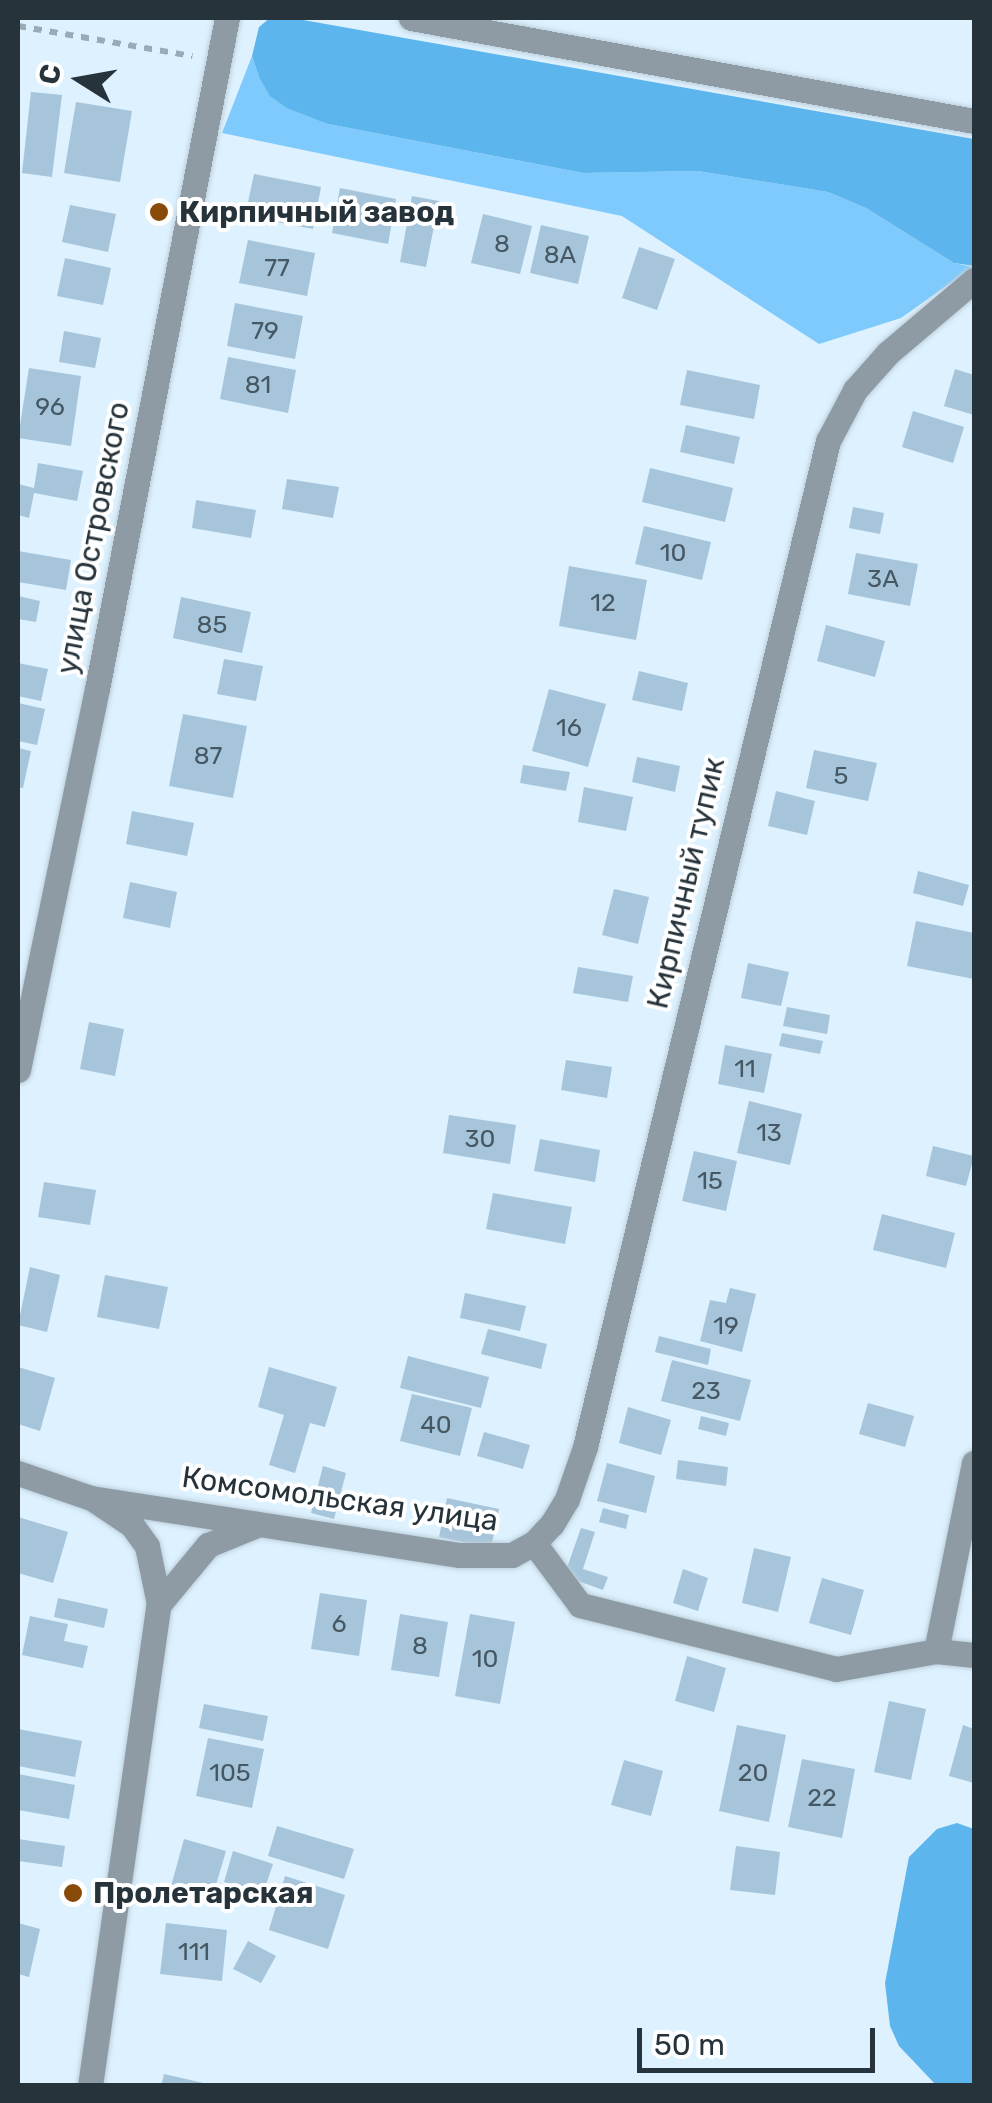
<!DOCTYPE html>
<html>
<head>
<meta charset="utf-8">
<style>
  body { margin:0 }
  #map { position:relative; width:992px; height:2103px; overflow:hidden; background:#ddf1fe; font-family:Rubik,sans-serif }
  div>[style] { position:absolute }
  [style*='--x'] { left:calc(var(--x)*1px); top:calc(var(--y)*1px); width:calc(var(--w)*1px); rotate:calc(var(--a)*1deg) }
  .green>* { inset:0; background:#7ecafc }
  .forest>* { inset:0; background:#5db5ed }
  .building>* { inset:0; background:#a6c5db }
  .path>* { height:6px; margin-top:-3px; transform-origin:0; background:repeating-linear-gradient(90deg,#99abb6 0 8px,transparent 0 16px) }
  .roads { filter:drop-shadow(0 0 2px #bccfdb) drop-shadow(0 0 2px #bccfdb) }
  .minor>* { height:25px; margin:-12.5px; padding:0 12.5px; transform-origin:12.5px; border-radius:12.5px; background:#8e9ba5 }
  .tertiary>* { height:25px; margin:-12.5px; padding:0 12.5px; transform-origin:12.5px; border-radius:12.5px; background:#8e9ba5 }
  .dots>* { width:28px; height:28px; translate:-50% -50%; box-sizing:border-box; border:5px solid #fff; border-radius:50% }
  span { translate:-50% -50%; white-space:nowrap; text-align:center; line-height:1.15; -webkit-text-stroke:8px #fff; paint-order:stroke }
  .number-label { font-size:25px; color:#465863 }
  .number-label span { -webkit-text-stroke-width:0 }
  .poi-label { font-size:30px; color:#26333b; font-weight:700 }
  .left { translate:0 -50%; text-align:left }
  .street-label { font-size:30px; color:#26333b }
  .frame { position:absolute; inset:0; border:20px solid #26333b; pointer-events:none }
  .north { position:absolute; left:30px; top:30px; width:100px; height:100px; -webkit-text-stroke:8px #fff; paint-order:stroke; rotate:281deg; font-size:28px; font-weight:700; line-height:40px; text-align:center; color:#26333b }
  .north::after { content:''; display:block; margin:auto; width:35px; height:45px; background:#26333b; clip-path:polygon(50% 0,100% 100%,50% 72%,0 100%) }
  .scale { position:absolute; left:637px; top:2028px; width:238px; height:45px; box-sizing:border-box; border:5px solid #26333b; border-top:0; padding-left:12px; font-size:30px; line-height:35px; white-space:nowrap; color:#26333b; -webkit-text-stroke:8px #fff; paint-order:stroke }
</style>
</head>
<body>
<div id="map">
  <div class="green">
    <div style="clip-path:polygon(252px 56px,259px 77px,328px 124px,583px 173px,698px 171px,828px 192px,866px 208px,954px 263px,973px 267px,901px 318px,819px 344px,622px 216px,222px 133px)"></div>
  </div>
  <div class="forest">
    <div style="clip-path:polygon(292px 18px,974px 139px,974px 266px,954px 263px,866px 208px,828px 192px,698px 171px,583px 173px,328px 124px,287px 108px,270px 96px,259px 77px,252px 56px,259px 27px,270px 18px)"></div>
    <div style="clip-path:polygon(957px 1823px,974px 1829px,974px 2085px,936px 2085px,899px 2046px,890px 2026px,885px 1983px,909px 1857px,937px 1829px)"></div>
  </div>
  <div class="building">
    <div style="clip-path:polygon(31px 92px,62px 95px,52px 177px,22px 173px)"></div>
    <div style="clip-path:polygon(76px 102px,132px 111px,120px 182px,64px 173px)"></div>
    <div style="clip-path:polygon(254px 174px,321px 187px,313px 229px,245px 216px)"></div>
    <div style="clip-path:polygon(340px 188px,396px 199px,388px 244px,332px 233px)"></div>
    <div style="clip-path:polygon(412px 196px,439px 201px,426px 267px,400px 262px)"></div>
    <div style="clip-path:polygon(70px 205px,116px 214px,108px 252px,62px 242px)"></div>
    <div style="clip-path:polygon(483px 214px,532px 226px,520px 274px,471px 263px)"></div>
    <div style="clip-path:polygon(541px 225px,589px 236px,578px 284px,530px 273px)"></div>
    <div style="clip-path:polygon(248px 240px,315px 253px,307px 296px,239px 283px)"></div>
    <div style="clip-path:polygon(639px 247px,675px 259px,657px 310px,622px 298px)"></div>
    <div style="clip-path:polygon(65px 258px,111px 268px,103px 305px,57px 296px)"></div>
    <div style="clip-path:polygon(235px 303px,303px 316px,295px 359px,227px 346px)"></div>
    <div style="clip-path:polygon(64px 331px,101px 338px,95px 368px,59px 362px)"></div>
    <div style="clip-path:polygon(228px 357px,296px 370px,288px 413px,220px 399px)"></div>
    <div style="clip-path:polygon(29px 368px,81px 376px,71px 446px,18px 438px)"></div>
    <div style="clip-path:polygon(955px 369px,974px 375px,974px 415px,944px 406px)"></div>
    <div style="clip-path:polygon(687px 370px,760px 385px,754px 419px,680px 405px)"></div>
    <div style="clip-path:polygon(913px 411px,964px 427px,953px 463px,902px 447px)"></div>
    <div style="clip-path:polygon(686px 425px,740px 437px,734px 464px,680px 452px)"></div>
    <div style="clip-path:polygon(38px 463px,83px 471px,77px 501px,34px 493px,29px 518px,18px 515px,18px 484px,34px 488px)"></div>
    <div style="clip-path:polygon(650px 468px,733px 488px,725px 522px,642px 502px)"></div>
    <div style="clip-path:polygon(287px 479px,339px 487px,333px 518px,282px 509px)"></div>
    <div style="clip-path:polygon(196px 500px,256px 510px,251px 538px,192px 528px)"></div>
    <div style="clip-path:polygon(853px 507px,884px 513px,880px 534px,849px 528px)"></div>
    <div style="clip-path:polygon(644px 526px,711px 542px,702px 580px,635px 564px)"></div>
    <div style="clip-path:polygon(18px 551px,71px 560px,66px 590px,18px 582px)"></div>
    <div style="clip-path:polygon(856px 553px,918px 564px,910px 606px,848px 594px)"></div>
    <div style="clip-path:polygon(569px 566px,647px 580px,636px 640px,559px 626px)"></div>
    <div style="clip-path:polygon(18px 596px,40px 601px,36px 622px,18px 619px)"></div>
    <div style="clip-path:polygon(181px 597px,251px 612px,242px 653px,173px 638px)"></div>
    <div style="clip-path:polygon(826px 625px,885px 641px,875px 677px,817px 661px)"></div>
    <div style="clip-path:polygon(224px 659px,263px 666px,256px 701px,217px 694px)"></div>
    <div style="clip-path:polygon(18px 663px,48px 669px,41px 701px,18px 696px)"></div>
    <div style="clip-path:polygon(639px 671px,688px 683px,682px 711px,632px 700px)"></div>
    <div style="clip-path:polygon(549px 689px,606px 704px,588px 767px,532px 751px)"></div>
    <div style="clip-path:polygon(18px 703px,45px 709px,37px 745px,18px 741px)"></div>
    <div style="clip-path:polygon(183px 714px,247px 726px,233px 798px,169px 786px)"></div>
    <div style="clip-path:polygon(18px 748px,31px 751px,23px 788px,18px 787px)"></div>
    <div style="clip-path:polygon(814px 750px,877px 763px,868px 801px,806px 788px)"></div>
    <div style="clip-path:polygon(637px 757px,680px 766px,675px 792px,632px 782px)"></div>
    <div style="clip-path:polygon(523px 765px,570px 772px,566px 791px,520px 783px)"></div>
    <div style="clip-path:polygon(584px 787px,633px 797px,626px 831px,578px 822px)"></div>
    <div style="clip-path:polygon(776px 791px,815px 801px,807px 835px,768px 826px)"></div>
    <div style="clip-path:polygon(132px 811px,194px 823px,187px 856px,126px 844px)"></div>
    <div style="clip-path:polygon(918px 871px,969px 885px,963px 906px,913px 893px)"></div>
    <div style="clip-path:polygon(130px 882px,177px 892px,170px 928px,123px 918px)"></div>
    <div style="clip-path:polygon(614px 889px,649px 897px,638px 944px,602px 935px)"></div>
    <div style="clip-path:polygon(916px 921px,974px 933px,974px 979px,907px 966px)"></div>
    <div style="clip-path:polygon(748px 963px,789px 972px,781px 1006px,741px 998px)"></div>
    <div style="clip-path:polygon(578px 967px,633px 976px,628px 1002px,573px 993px)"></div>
    <div style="clip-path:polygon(787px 1007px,830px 1015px,827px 1034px,783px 1026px)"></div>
    <div style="clip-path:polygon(89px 1022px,124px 1029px,115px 1076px,80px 1069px)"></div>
    <div style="clip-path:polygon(782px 1033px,823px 1041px,820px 1054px,779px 1046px)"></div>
    <div style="clip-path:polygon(725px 1045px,772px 1054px,764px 1093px,718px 1084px)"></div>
    <div style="clip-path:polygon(566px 1060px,612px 1067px,607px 1098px,561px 1090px)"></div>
    <div style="clip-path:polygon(749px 1101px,802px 1114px,790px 1165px,737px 1153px)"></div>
    <div style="clip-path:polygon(449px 1115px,516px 1125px,510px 1164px,443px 1153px)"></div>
    <div style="clip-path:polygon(540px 1139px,600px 1150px,595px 1182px,534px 1171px)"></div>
    <div style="clip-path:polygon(933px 1146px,974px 1156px,966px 1186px,926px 1176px)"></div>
    <div style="clip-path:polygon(694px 1151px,737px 1161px,726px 1211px,682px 1201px)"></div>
    <div style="clip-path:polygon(44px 1182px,96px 1190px,90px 1225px,38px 1217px)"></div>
    <div style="clip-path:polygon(493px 1193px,572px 1207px,565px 1244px,486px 1229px)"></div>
    <div style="clip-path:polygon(882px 1214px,955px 1233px,946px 1268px,873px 1250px)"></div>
    <div style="clip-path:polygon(30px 1267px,60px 1275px,47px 1332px,18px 1325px)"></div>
    <div style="clip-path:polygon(105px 1275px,168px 1287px,159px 1329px,97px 1317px)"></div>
    <div style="clip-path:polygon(730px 1288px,756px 1294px,742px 1352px,700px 1341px,710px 1300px,726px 1303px)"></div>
    <div style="clip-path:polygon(465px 1293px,526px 1306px,520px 1331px,460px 1318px)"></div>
    <div style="clip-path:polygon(488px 1329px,547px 1344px,541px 1369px,481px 1354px)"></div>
    <div style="clip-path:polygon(659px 1336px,711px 1349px,708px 1365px,655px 1352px)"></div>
    <div style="clip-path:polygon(408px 1356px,489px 1377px,481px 1408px,400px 1388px)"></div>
    <div style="clip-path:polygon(672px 1360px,751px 1380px,740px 1421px,661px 1401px)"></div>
    <div style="clip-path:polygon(18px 1367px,55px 1378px,40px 1431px,18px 1424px)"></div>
    <div style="clip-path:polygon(269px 1367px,337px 1387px,325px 1427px,310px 1423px,295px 1473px,269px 1465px,284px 1415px,258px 1407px)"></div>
    <div style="clip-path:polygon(412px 1394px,472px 1408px,460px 1456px,400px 1441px)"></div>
    <div style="clip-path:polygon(868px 1403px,914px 1416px,905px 1447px,859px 1434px)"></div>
    <div style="clip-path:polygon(628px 1407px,671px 1420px,661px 1455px,619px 1443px)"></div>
    <div style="clip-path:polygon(701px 1416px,729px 1423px,726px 1436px,698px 1429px)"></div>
    <div style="clip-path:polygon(484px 1432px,530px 1445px,523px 1469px,477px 1456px)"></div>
    <div style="clip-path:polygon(678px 1460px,728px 1467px,726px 1486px,676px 1479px)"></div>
    <div style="clip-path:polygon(607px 1463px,655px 1476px,646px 1513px,597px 1501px)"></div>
    <div style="clip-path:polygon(323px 1466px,346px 1473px,334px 1519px,311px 1513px)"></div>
    <div style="clip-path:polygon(447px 1498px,499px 1509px,491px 1548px,439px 1537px)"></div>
    <div style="clip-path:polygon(603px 1508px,629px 1515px,626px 1529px,599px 1522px)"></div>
    <div style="clip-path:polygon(18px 1517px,68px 1532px,53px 1583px,18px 1573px)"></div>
    <div style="clip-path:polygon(581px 1528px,595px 1532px,583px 1569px,608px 1577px,603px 1590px,564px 1576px)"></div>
    <div style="clip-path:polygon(754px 1548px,791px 1557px,778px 1612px,742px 1603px)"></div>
    <div style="clip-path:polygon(683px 1569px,708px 1578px,698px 1611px,673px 1603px)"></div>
    <div style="clip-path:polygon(822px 1578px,864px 1590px,851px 1635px,809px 1623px)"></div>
    <div style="clip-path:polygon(320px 1593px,367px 1600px,359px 1656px,311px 1649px)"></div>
    <div style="clip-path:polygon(58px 1598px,108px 1609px,104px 1628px,54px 1617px)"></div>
    <div style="clip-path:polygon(400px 1614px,448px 1622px,439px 1677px,391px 1670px)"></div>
    <div style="clip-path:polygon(470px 1614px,515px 1622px,500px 1704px,455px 1696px)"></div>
    <div style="clip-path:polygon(30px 1616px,68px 1624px,64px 1641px,88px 1646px,83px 1668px,22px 1655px)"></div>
    <div style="clip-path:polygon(687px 1656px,726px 1668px,714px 1712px,675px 1701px)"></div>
    <div style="clip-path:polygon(889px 1701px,926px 1709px,911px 1780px,874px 1772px)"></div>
    <div style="clip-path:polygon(204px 1704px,268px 1716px,263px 1741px,199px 1728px)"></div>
    <div style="clip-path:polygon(737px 1725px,786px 1735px,769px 1822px,719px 1811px)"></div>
    <div style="clip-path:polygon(963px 1725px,974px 1729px,974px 1783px,949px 1776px)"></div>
    <div style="clip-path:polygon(18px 1729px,82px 1741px,75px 1777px,18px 1766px)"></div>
    <div style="clip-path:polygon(208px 1738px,264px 1749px,252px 1808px,196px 1796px)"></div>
    <div style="clip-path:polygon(802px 1759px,855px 1769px,842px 1838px,788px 1827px)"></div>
    <div style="clip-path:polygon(624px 1760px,663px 1771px,651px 1816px,611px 1805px)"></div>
    <div style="clip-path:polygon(18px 1774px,75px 1785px,69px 1819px,18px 1810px)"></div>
    <div style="clip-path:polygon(277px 1826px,354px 1849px,344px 1879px,268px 1856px)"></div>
    <div style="clip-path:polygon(18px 1839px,65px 1846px,62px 1867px,18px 1861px)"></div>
    <div style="clip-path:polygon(184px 1839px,226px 1851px,211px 1902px,170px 1890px)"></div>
    <div style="clip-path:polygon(736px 1846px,780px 1852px,775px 1895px,730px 1890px)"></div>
    <div style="clip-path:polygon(233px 1851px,273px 1864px,263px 1894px,224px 1882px)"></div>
    <div style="clip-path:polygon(285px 1876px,345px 1895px,328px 1949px,269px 1930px)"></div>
    <div style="clip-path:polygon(18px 1923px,40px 1929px,29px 1977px,18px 1974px)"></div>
    <div style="clip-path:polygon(166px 1923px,227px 1930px,222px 1981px,160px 1974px)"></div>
    <div style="clip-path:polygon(248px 1941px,276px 1956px,261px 1983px,233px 1969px)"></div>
    <div style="clip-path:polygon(164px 2074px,208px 2084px,208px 2086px,161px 2086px)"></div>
  </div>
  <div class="path">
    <div style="--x:18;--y:26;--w:177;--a:9.8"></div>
  </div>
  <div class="roads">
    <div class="minor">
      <div style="--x:411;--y:18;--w:572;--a:10.37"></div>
      <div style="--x:534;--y:1543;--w:77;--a:53.4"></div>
      <div style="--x:580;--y:1605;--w:264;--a:14"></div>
      <div style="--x:836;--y:1669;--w:102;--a:-10.2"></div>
      <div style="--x:936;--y:1651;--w:38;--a:6"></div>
      <div style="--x:936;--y:1651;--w:192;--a:-78.6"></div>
    </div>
    <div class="tertiary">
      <div style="--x:18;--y:1070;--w:389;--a:-78.3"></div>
      <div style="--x:97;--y:689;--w:683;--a:-79.04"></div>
      <div style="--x:18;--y:1473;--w:77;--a:18.9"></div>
      <div style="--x:91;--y:1498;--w:373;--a:8.8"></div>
      <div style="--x:460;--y:1555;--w:52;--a:0"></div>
      <div style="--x:512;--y:1555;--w:25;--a:-29"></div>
      <div style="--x:534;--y:1543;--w:26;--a:-47"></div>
      <div style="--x:552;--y:1524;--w:29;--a:-59"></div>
      <div style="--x:567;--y:1499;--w:55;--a:-70.9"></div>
      <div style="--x:585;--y:1447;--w:1035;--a:-76.42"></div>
      <div style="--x:828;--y:441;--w:58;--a:-62.1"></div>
      <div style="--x:855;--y:390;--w:50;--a:-48.3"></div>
      <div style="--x:888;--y:353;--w:113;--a:-40.3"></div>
      <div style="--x:159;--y:1604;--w:77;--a:-50.3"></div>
      <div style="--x:208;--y:1545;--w:53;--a:-22.2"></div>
      <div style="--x:90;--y:2086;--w:487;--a:-81.9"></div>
      <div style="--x:159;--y:1604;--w:59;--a:-101.7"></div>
      <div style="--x:147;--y:1546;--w:26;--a:-126"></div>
      <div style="--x:132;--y:1525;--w:43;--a:-146.3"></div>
    </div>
  </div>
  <div class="dots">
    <div style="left:159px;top:212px;background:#874a09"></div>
    <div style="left:73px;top:1893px;background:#874a09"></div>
  </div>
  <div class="number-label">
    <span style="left:502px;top:244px">8</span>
    <span style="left:560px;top:255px">8А</span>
    <span style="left:277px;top:268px">77</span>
    <span style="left:265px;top:331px">79</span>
    <span style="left:258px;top:385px">81</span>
    <span style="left:50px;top:407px">96</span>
    <span style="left:673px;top:553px">10</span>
    <span style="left:883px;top:579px">3А</span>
    <span style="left:603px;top:603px">12</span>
    <span style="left:212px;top:625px">85</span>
    <span style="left:569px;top:728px">16</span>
    <span style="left:208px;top:756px">87</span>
    <span style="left:841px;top:776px">5</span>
    <span style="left:745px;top:1069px">11</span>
    <span style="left:769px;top:1133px">13</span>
    <span style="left:480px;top:1139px">30</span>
    <span style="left:710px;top:1181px">15</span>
    <span style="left:726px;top:1326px">19</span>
    <span style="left:706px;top:1391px">23</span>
    <span style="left:436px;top:1425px">40</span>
    <span style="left:339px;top:1624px">6</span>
    <span style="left:420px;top:1646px">8</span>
    <span style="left:485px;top:1659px">10</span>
    <span style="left:230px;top:1773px">105</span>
    <span style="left:753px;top:1773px">20</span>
    <span style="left:822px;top:1798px">22</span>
    <span style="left:194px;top:1952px">111</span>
  </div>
  <div class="poi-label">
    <span class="left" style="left:179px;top:212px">Кирпичный завод</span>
    <span class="left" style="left:93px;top:1893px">Пролетарская</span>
  </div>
  <div class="street-label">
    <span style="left:93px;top:538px;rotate:-79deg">улица Островского</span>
    <span style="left:686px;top:883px;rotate:-77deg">Кирпичный тупик</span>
    <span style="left:340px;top:1499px;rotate:8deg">Комсомольская улица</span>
  </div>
  <div class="frame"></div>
  <div class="north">С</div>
  <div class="scale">50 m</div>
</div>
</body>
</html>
